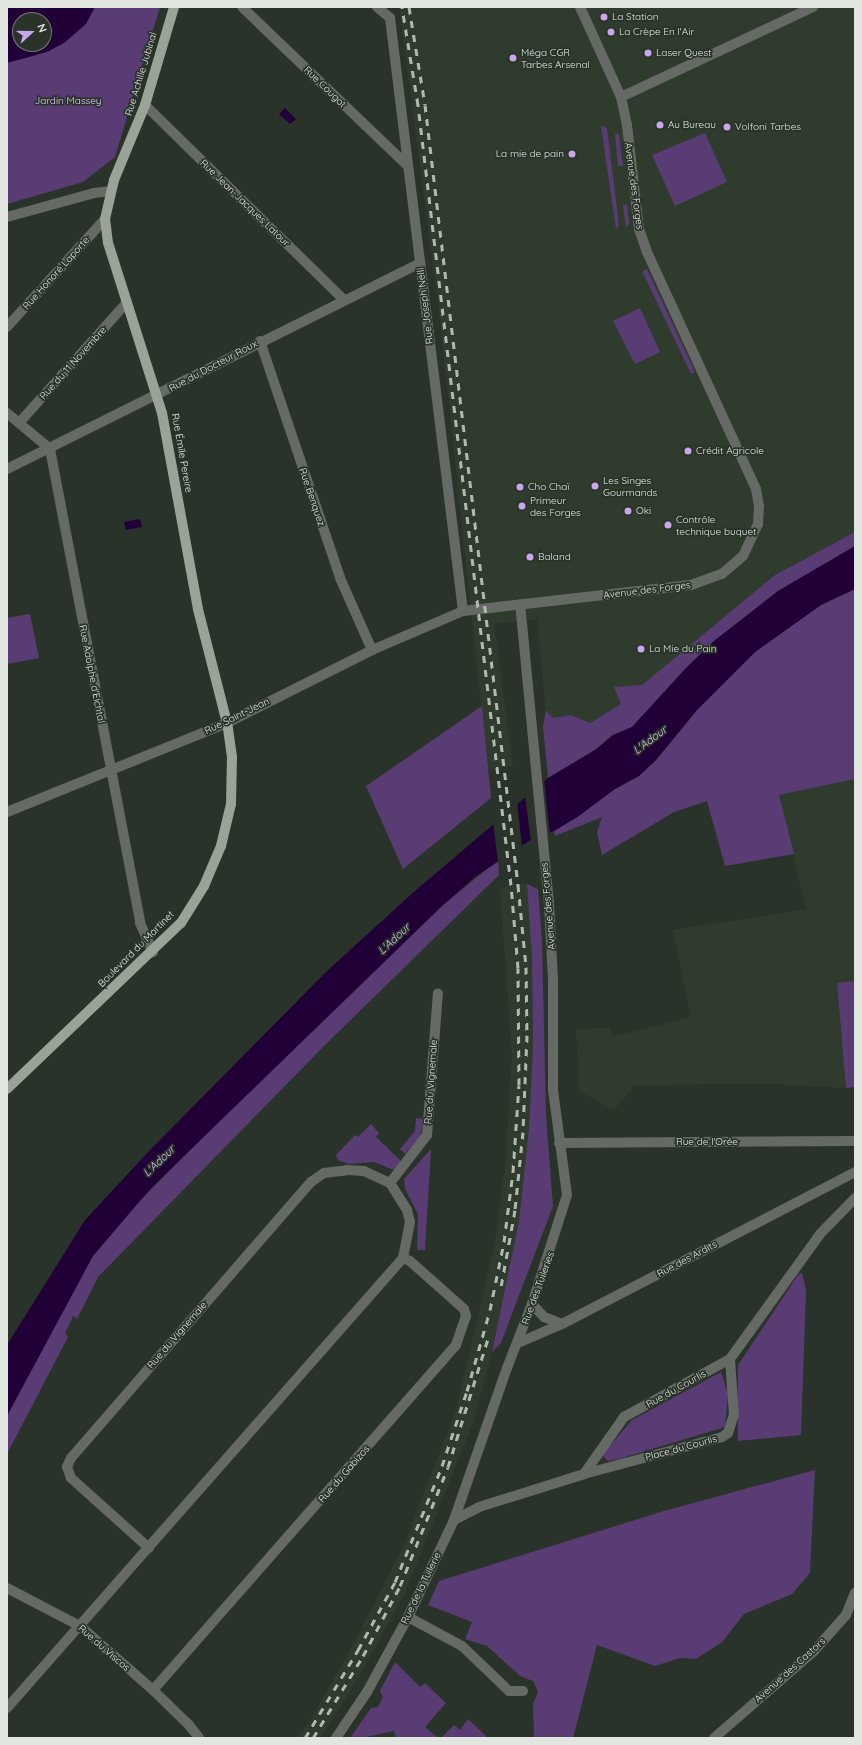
<!DOCTYPE html>
<html>
<head>
<meta charset="utf-8">
<style>
  body { margin:0 }
  #map { position:relative; width:862px; height:1745px; overflow:hidden; background:#2a3329; font-family:Quicksand,sans-serif }
  div>[style] { position:absolute }
  [style*='--x'] { left:calc(var(--x)*1px); top:calc(var(--y)*1px); width:calc(var(--w)*1px); rotate:calc(var(--a)*1deg) }
  .built>* { inset:0; background:#2f3c2d }
  .green>* { inset:0; background:#593c74 }
  .water>* { inset:0; background:#210038 }
  .pier>* { inset:0; background:#2a3329 }
  .minor>* { height:10px; margin:-5px; padding:0 5px; transform-origin:5px; border-radius:5px; background:#656a65 }
  .major>* { height:10px; margin:-5px; padding:0 5px; transform-origin:5px; border-radius:5px; background:#99a398 }
  .rail>* { height:3px; margin-top:-1.5px; transform-origin:0; background:repeating-linear-gradient(90deg,#b2b9b1 0 7px,transparent 0 14px) }
  .dots>* { width:11px; height:11px; translate:-50% -50%; box-sizing:border-box; border:2px solid #2a3329; border-radius:50% }
  span { translate:-50% -50%; white-space:nowrap; text-align:center; line-height:1.15; -webkit-text-stroke:3.5px #2a3329; paint-order:stroke }
  .poi-label { font-size:10px; color:#e1e7e0 }
  .left { translate:0 -50%; text-align:left }
  .right { translate:-100% -50%; text-align:right }
  .street-label { font-size:10px; color:#e1e7e0 }
  .park-label { font-size:10px; color:#e1c6fe }
  .water-label { font-size:11px; color:#d7bcf4; font-style:italic }
  .frame { position:absolute; inset:0; border:8px solid #e1e7e0; pointer-events:none }
  .north { position:absolute; left:12px; top:12px; width:40px; height:40px; box-sizing:border-box; background:#2a3329; border:1px solid #737b72; border-radius:50%; rotate:69deg; font-size:11px; font-weight:700; line-height:16px; text-align:center; color:#e1e7e0 }
  .north::after { content:''; display:block; margin:auto; width:14px; height:18px; background:#c9a5ee; clip-path:polygon(50% 0,100% 100%,50% 72%,0 100%) }
</style>
</head>
<body>
<div id="map">
  <div class="built">
    <div style="clip-path:polygon(399px 7px,855px 7px,855px 532px,775px 575px,642px 685px,615px 687px,622px 704px,590px 723px,571px 715px,553px 718px,546px 710px,537px 619px,494px 624px,513px 766px,488px 769px,438px 302px)"></div>
    <div style="clip-path:polygon(855px 779px,855px 981px,837px 984px,846px 1088px,773px 1084px,635px 1085px,614px 1110px,579px 1091px,576px 1029px,610px 1028px,613px 1037px,691px 1017px,673px 930px,806px 909px,779px 795px)"></div>
    <div style="clip-path:polygon(527px 884px,532px 958px,533px 1048px,529px 1128px,519px 1221px,492px 1352px,473px 1423px,405px 1593px,359px 1677px,321px 1738px,297px 1738px,309px 1722px,353px 1645px,405px 1542px,456px 1410px,494px 1247px,505px 1168px,512px 1055px,500px 887px)"></div>
  </div>
  <div class="green">
    <div style="clip-path:polygon(evenodd,7px 7px,160px 7px,115px 157px,83px 182px,7px 204px,7px 7px,20px 20px,44px 20px,44px 44px,20px 44px,20px 20px)"></div>
    <div style="clip-path:polygon(601px 126px,607px 128px,619px 225px,616px 229px)"></div>
    <div style="clip-path:polygon(705px 133px,727px 182px,675px 206px,652px 155px)"></div>
    <div style="clip-path:polygon(615px 134px,619px 134px,623px 166px,618px 166px)"></div>
    <div style="clip-path:polygon(627px 204px,629px 224px,626px 227px,623px 205px)"></div>
    <div style="clip-path:polygon(647px 269px,695px 372px,691px 374px,642px 271px)"></div>
    <div style="clip-path:polygon(640px 308px,660px 352px,635px 364px,613px 321px)"></div>
    <div style="clip-path:polygon(855px 532px,855px 546px,778px 591px,714px 641px,687px 667px,632px 727px,613px 735px,595px 750px,548px 778px,543px 727px,546px 710px,553px 718px,571px 715px,590px 723px,621px 704px,614px 687px,642px 685px,775px 575px)"></div>
    <div style="clip-path:polygon(855px 589px,855px 779px,779px 795px,794px 854px,725px 866px,707px 801px,674px 812px,602px 855px,597px 832px,602px 817px,555px 836px,554px 831px,615px 789px,639px 776px,656px 760px,697px 710px,755px 652px,821px 605px)"></div>
    <div style="clip-path:polygon(30px 614px,39px 658px,7px 664px,7px 618px)"></div>
    <div style="clip-path:polygon(482px 706px,491px 798px,403px 869px,366px 786px)"></div>
    <div style="clip-path:polygon(498px 860px,499px 875px,324px 1046px,98px 1277px,77px 1319px,73px 1316px,65px 1333px,68px 1337px,7px 1454px,7px 1416px,76px 1284px,93px 1256px,127px 1214px,217px 1123px,442px 906px)"></div>
    <div style="clip-path:polygon(527px 884px,538px 889px,542px 941px,546px 1116px,553px 1206px,501px 1343px,492px 1352px,519px 1221px,529px 1128px,533px 1048px,532px 958px)"></div>
    <div style="clip-path:polygon(855px 981px,855px 1087px,846px 1088px,837px 983px)"></div>
    <div style="clip-path:polygon(416px 1118px,424px 1119px,420px 1137px,405px 1154px,400px 1149px,415px 1131px)"></div>
    <div style="clip-path:polygon(371px 1124px,379px 1133px,376px 1137px,401px 1161px,394px 1170px,374px 1162px,349px 1164px,338px 1160px,336px 1155px,355px 1135px,358px 1137px)"></div>
    <div style="clip-path:polygon(431px 1149px,425px 1250px,417px 1250px,418px 1214px,405px 1189px,404px 1179px)"></div>
    <div style="clip-path:polygon(802px 1273px,806px 1290px,801px 1435px,738px 1441px,738px 1365px,798px 1275px)"></div>
    <div style="clip-path:polygon(721px 1372px,728px 1394px,725px 1427px,619px 1459px,608px 1461px,602px 1455px,632px 1420px)"></div>
    <div style="clip-path:polygon(815px 1470px,810px 1573px,792px 1594px,744px 1614px,722px 1642px,696px 1659px,680px 1658px,655px 1666px,597px 1645px,573px 1738px,534px 1738px,533px 1704px,538px 1692px,533px 1681px,520px 1676px,487px 1646px,465px 1639px,472px 1622px,428px 1605px,439px 1581px,664px 1511px)"></div>
    <div style="clip-path:polygon(395px 1662px,420px 1687px,425px 1683px,446px 1703px,425px 1727px,438px 1738px,396px 1738px,394px 1731px,362px 1738px,350px 1738px,371px 1708px,378px 1707px,383px 1697px,380px 1691px)"></div>
    <div style="clip-path:polygon(468px 1719px,488px 1738px,441px 1738px,454px 1725px,460px 1730px)"></div>
  </div>
  <div class="water">
    <div style="clip-path:polygon(evenodd,7px 7px,95px 7px,86px 24px,64px 43px,47px 52px,7px 63px,7px 7px,20px 20px,44px 20px,44px 44px,20px 44px,20px 20px)"></div>
    <div style="clip-path:polygon(285px 108px,296px 119px,290px 124px,279px 114px)"></div>
    <div style="clip-path:polygon(140px 519px,142px 527px,126px 530px,124px 522px)"></div>
    <div style="clip-path:polygon(855px 546px,855px 589px,821px 605px,755px 652px,697px 710px,656px 760px,639px 776px,615px 789px,576px 818px,554px 831px,529px 841px,475px 877px,442px 906px,151px 1188px,93px 1256px,7px 1416px,7px 1345px,85px 1220px,150px 1150px,328px 970px,416px 890px,548px 778px,595px 750px,613px 735px,632px 727px,687px 667px,714px 641px,778px 591px)"></div>
  </div>
  <div class="pier">
    <div style="clip-path:polygon(544px 779px,550px 835px,531px 842px,525px 795px)"></div>
    <div style="clip-path:polygon(517px 801px,522px 847px,498px 862px,493px 821px)"></div>
  </div>
  <div class="minor">
    <div style="--x:242;--y:7;--w:230;--a:43.8"></div>
    <div style="--x:377;--y:7;--w:17;--a:40"></div>
    <div style="--x:390;--y:18;--w:597;--a:82.98"></div>
    <div style="--x:621;--y:97;--w:212;--a:-25.1"></div>
    <div style="--x:145;--y:105;--w:279;--a:44.4"></div>
    <div style="--x:7;--y:217;--w:90;--a:-15.4"></div>
    <div style="--x:94;--y:193;--w:17;--a:-7"></div>
    <div style="--x:7;--y:327;--w:146;--a:-47.8"></div>
    <div style="--x:260;--y:341;--w:250;--a:71.3"></div>
    <div style="--x:340;--y:578;--w:79;--a:66"></div>
    <div style="--x:7;--y:413;--w:56;--a:39.9"></div>
    <div style="--x:50;--y:449;--w:482;--a:79.2"></div>
    <div style="--x:140;--y:923;--w:32;--a:66"></div>
    <div style="--x:19;--y:423;--w:162;--a:-48.2"></div>
    <div style="--x:7;--y:469;--w:462;--a:-26.5"></div>
    <div style="--x:7;--y:812;--w:237;--a:-22"></div>
    <div style="--x:227;--y:723;--w:162;--a:-26.7"></div>
    <div style="--x:372;--y:650;--w:99;--a:-23.2"></div>
    <div style="--x:463;--y:611;--w:229;--a:-6.5"></div>
    <div style="--x:691;--y:585;--w:33;--a:-20"></div>
    <div style="--x:722;--y:574;--w:28;--a:-41"></div>
    <div style="--x:743;--y:556;--w:35;--a:-65"></div>
    <div style="--x:758;--y:524;--w:18;--a:-87"></div>
    <div style="--x:759;--y:506;--w:17;--a:-100"></div>
    <div style="--x:756;--y:489;--w:261;--a:-114.7"></div>
    <div style="--x:647;--y:252;--w:24;--a:-109"></div>
    <div style="--x:639;--y:229;--w:105;--a:-96.6"></div>
    <div style="--x:627;--y:125;--w:29;--a:-102"></div>
    <div style="--x:621;--y:97;--w:99;--a:-114.5"></div>
    <div style="--x:559;--y:1143;--w:296;--a:-0.4"></div>
    <div style="--x:532;--y:1304;--w:18;--a:47"></div>
    <div style="--x:544;--y:1317;--w:19;--a:21"></div>
    <div style="--x:518;--y:1343;--w:48;--a:-23.4"></div>
    <div style="--x:562;--y:1324;--w:330;--a:-27.4"></div>
    <div style="--x:584;--y:1474;--w:143;--a:-15"></div>
    <div style="--x:722;--y:1437;--w:7;--a:-34"></div>
    <div style="--x:728;--y:1433;--w:19;--a:-72"></div>
    <div style="--x:734;--y:1415;--w:56;--a:-94.1"></div>
    <div style="--x:454;--y:1520;--w:28;--a:-27"></div>
    <div style="--x:479;--y:1507;--w:110;--a:-17.4"></div>
    <div style="--x:584;--y:1474;--w:70;--a:-54.9"></div>
    <div style="--x:624;--y:1417;--w:121;--a:-28.7"></div>
    <div style="--x:730;--y:1359;--w:154;--a:-54.2"></div>
    <div style="--x:820;--y:1234;--w:50;--a:-45.8"></div>
    <div style="--x:149;--y:1548;--w:105;--a:-138.1"></div>
    <div style="--x:71;--y:1478;--w:12;--a:-110"></div>
    <div style="--x:67;--y:1467;--w:10;--a:-66"></div>
    <div style="--x:71;--y:1458;--w:366;--a:-49"></div>
    <div style="--x:311;--y:1182;--w:16;--a:-35"></div>
    <div style="--x:324;--y:1173;--w:23;--a:-7"></div>
    <div style="--x:347;--y:1170;--w:17;--a:3"></div>
    <div style="--x:364;--y:1171;--w:29;--a:25"></div>
    <div style="--x:390;--y:1183;--w:61;--a:-52.4"></div>
    <div style="--x:427;--y:1135;--w:142;--a:-85.6"></div>
    <div style="--x:7;--y:1588;--w:82;--a:27.5"></div>
    <div style="--x:80;--y:1626;--w:97;--a:41.2"></div>
    <div style="--x:153;--y:1690;--w:50;--a:44.2"></div>
    <div style="--x:189;--y:1725;--w:16;--a:52"></div>
    <div style="--x:408;--y:1617;--w:61;--a:28.2"></div>
    <div style="--x:462;--y:1646;--w:65;--a:43.8"></div>
    <div style="--x:509;--y:1691;--w:14;--a:0"></div>
    <div style="--x:153;--y:1690;--w:459;--a:-48.7"></div>
    <div style="--x:456;--y:1345;--w:31;--a:-71"></div>
    <div style="--x:466;--y:1316;--w:7;--a:-106"></div>
    <div style="--x:464;--y:1309;--w:72;--a:-138.4"></div>
    <div style="--x:410;--y:1261;--w:8;--a:-157"></div>
    <div style="--x:7;--y:1708;--w:599;--a:-48.65"></div>
    <div style="--x:403;--y:1258;--w:37;--a:-79"></div>
    <div style="--x:410;--y:1222;--w:12;--a:-104"></div>
    <div style="--x:407;--y:1210;--w:32;--a:-122"></div>
    <div style="--x:336;--y:1738;--w:55;--a:-56"></div>
    <div style="--x:367;--y:1692;--w:85;--a:-61.3"></div>
    <div style="--x:408;--y:1617;--w:107;--a:-64.6"></div>
    <div style="--x:454;--y:1520;--w:161;--a:-70.8"></div>
    <div style="--x:507;--y:1368;--w:69;--a:-68.7"></div>
    <div style="--x:532;--y:1304;--w:114;--a:-72.2"></div>
    <div style="--x:567;--y:1195;--w:106;--a:-97.6"></div>
    <div style="--x:553;--y:1090;--w:110;--a:-90"></div>
    <div style="--x:553;--y:980;--w:76;--a:-93"></div>
    <div style="--x:549;--y:904;--w:301;--a:-95.5"></div>
    <div style="--x:714;--y:1738;--w:133;--a:-41"></div>
    <div style="--x:814;--y:1651;--w:48;--a:-48.4"></div>
    <div style="--x:846;--y:1615;--w:24;--a:-68"></div>
  </div>
  <div class="major">
    <div style="--x:7;--y:1089;--w:240;--a:-43.7"></div>
    <div style="--x:181;--y:923;--w:44;--a:-58.1"></div>
    <div style="--x:204;--y:886;--w:43;--a:-67"></div>
    <div style="--x:221;--y:846;--w:43;--a:-76.6"></div>
    <div style="--x:231;--y:804;--w:47;--a:-88.8"></div>
    <div style="--x:232;--y:757;--w:34;--a:-98"></div>
    <div style="--x:227;--y:723;--w:118;--a:-104.3"></div>
    <div style="--x:198;--y:609;--w:199;--a:-100.4"></div>
    <div style="--x:162;--y:413;--w:178;--a:-107.6"></div>
    <div style="--x:108;--y:243;--w:24;--a:-97"></div>
    <div style="--x:105;--y:219;--w:40;--a:-77"></div>
    <div style="--x:114;--y:180;--w:81;--a:-67.5"></div>
    <div style="--x:145;--y:105;--w:102;--a:-73.5"></div>
  </div>
  <div class="rail">
    <div style="--x:409;--y:7;--w:99;--a:80.7"></div>
    <div style="--x:425;--y:105;--w:786;--a:83.2"></div>
    <div style="--x:518;--y:885;--w:82;--a:84.4"></div>
    <div style="--x:526;--y:967;--w:68;--a:89.2"></div>
    <div style="--x:527;--y:1035;--w:97;--a:92.4"></div>
    <div style="--x:523;--y:1132;--w:78;--a:95.9"></div>
    <div style="--x:515;--y:1210;--w:78;--a:100.3"></div>
    <div style="--x:305;--y:1738;--w:103;--a:-58.9"></div>
    <div style="--x:358;--y:1650;--w:77;--a:-61.4"></div>
    <div style="--x:395;--y:1582;--w:125;--a:-67.9"></div>
    <div style="--x:442;--y:1466;--w:79;--a:-71.6"></div>
    <div style="--x:467;--y:1391;--w:84;--a:-74.1"></div>
    <div style="--x:490;--y:1310;--w:69;--a:-78.4"></div>
    <div style="--x:504;--y:1242;--w:71;--a:-82.7"></div>
    <div style="--x:513;--y:1172;--w:87;--a:-86.1"></div>
    <div style="--x:519;--y:1085;--w:117;--a:-90.5"></div>
    <div style="--x:518;--y:968;--w:83;--a:-94.8"></div>
    <div style="--x:511;--y:885;--w:786;--a:-96.8"></div>
    <div style="--x:418;--y:105;--w:99;--a:-99.3"></div>
    <div style="--x:313;--y:1738;--w:96;--a:-58.6"></div>
    <div style="--x:363;--y:1656;--w:79;--a:-62.1"></div>
    <div style="--x:400;--y:1586;--w:128;--a:-68"></div>
    <div style="--x:448;--y:1467;--w:138;--a:-72.7"></div>
  </div>
  <div class="dots">
    <div style="left:604px;top:17px;background:#c9a5ee"></div>
    <div style="left:611px;top:32px;background:#c9a5ee"></div>
    <div style="left:648px;top:53px;background:#c9a5ee"></div>
    <div style="left:513px;top:58px;background:#c9a5ee"></div>
    <div style="left:660px;top:125px;background:#c9a5ee"></div>
    <div style="left:727px;top:127px;background:#c9a5ee"></div>
    <div style="left:572px;top:154px;background:#c9a5ee"></div>
    <div style="left:688px;top:451px;background:#c9a5ee"></div>
    <div style="left:595px;top:486px;background:#c9a5ee"></div>
    <div style="left:520px;top:487px;background:#c9a5ee"></div>
    <div style="left:522px;top:506px;background:#c9a5ee"></div>
    <div style="left:628px;top:511px;background:#c9a5ee"></div>
    <div style="left:668px;top:525px;background:#c9a5ee"></div>
    <div style="left:530px;top:557px;background:#c9a5ee"></div>
    <div style="left:641px;top:649px;background:#c9a5ee"></div>
  </div>
  <div class="poi-label">
    <span class="left" style="left:612px;top:17px">La Station</span>
    <span class="left" style="left:619px;top:32px">La Crèpe En l'Air</span>
    <span class="left" style="left:521px;top:58px">Méga CGR<br>Tarbes Arsenal</span>
    <span class="left" style="left:656px;top:53px">Laser Quest</span>
    <span class="left" style="left:668px;top:125px">Au Bureau</span>
    <span class="left" style="left:735px;top:127px">Volfoni Tarbes</span>
    <span class="right" style="left:564px;top:154px">La mie de pain</span>
    <span class="left" style="left:696px;top:451px">Crédit Agricole</span>
    <span class="left" style="left:603px;top:486px">Les Singes<br>Gourmands</span>
    <span class="left" style="left:528px;top:487px">Cho Chaï</span>
    <span class="left" style="left:530px;top:506px">Primeur<br>des Forges</span>
    <span class="left" style="left:636px;top:511px">Oki</span>
    <span class="left" style="left:676px;top:525px">Contrôle<br>technique buquet</span>
    <span class="left" style="left:538px;top:557px">Baland</span>
    <span class="left" style="left:649px;top:649px">La Mie du Pain</span>
  </div>
  <div class="street-label">
    <span style="left:141px;top:74px;rotate:-73deg">Rue Achille Jubinal</span>
    <span style="left:325px;top:87px;rotate:44deg">Rue Cougot</span>
    <span style="left:634px;top:186px;rotate:82deg">Avenue des Forges</span>
    <span style="left:245px;top:203px;rotate:44deg">Rue Jean-Jacques Latour</span>
    <span style="left:56px;top:273px;rotate:-48deg">Rue Honoré Laporte</span>
    <span style="left:425px;top:306px;rotate:-97deg">Rue Joseph Nelli</span>
    <span style="left:73px;top:363px;rotate:-48deg">Rue du 11 Novembre</span>
    <span style="left:213px;top:366px;rotate:-28deg">Rue du Docteur Roux</span>
    <span style="left:182px;top:453px;rotate:80deg">Rue Émile Pereire</span>
    <span style="left:312px;top:497px;rotate:71deg">Rue Benquez</span>
    <span style="left:647px;top:590px;rotate:-7deg">Avenue des Forges</span>
    <span style="left:92px;top:674px;rotate:79deg">Rue Adolphe d'Eichtal</span>
    <span style="left:237px;top:716px;rotate:-26deg">Rue Saint-Jean</span>
    <span style="left:548px;top:906px;rotate:-95deg">Avenue des Forges</span>
    <span style="left:136px;top:949px;rotate:-45deg">Boulevard du Martinet</span>
    <span style="left:431px;top:1082px;rotate:-86deg">Rue du Vignemale</span>
    <span style="left:707px;top:1142px">Rue de l'Orée</span>
    <span style="left:687px;top:1259px;rotate:-28deg">Rue des Ardits</span>
    <span style="left:538px;top:1288px;rotate:-70deg">Rue des Tuileries</span>
    <span style="left:177px;top:1335px;rotate:-49deg">Rue du Vignemale</span>
    <span style="left:676px;top:1389px;rotate:-29deg">Rue du Courlis</span>
    <span style="left:681px;top:1448px;rotate:-15deg">Place du Courlis</span>
    <span style="left:344px;top:1474px;rotate:-49deg">Rue du Gabizos</span>
    <span style="left:421px;top:1588px;rotate:-64deg">Rue de la Tuilerie</span>
    <span style="left:104px;top:1648px;rotate:41deg">Rue du Viscos</span>
    <span style="left:790px;top:1670px;rotate:-42deg">Avenue des Castors</span>
  </div>
  <div class="park-label">
    <span style="left:68px;top:101px">Jardin Massey</span>
  </div>
  <div class="water-label">
    <span style="left:650px;top:740px;rotate:-37deg">L'Adour</span>
    <span style="left:394px;top:939px;rotate:-43deg">L'Adour</span>
    <span style="left:159px;top:1161px;rotate:-44deg">L'Adour</span>
  </div>
  <div class="frame"></div>
  <div class="north">N</div>
</div>
</body>
</html>
